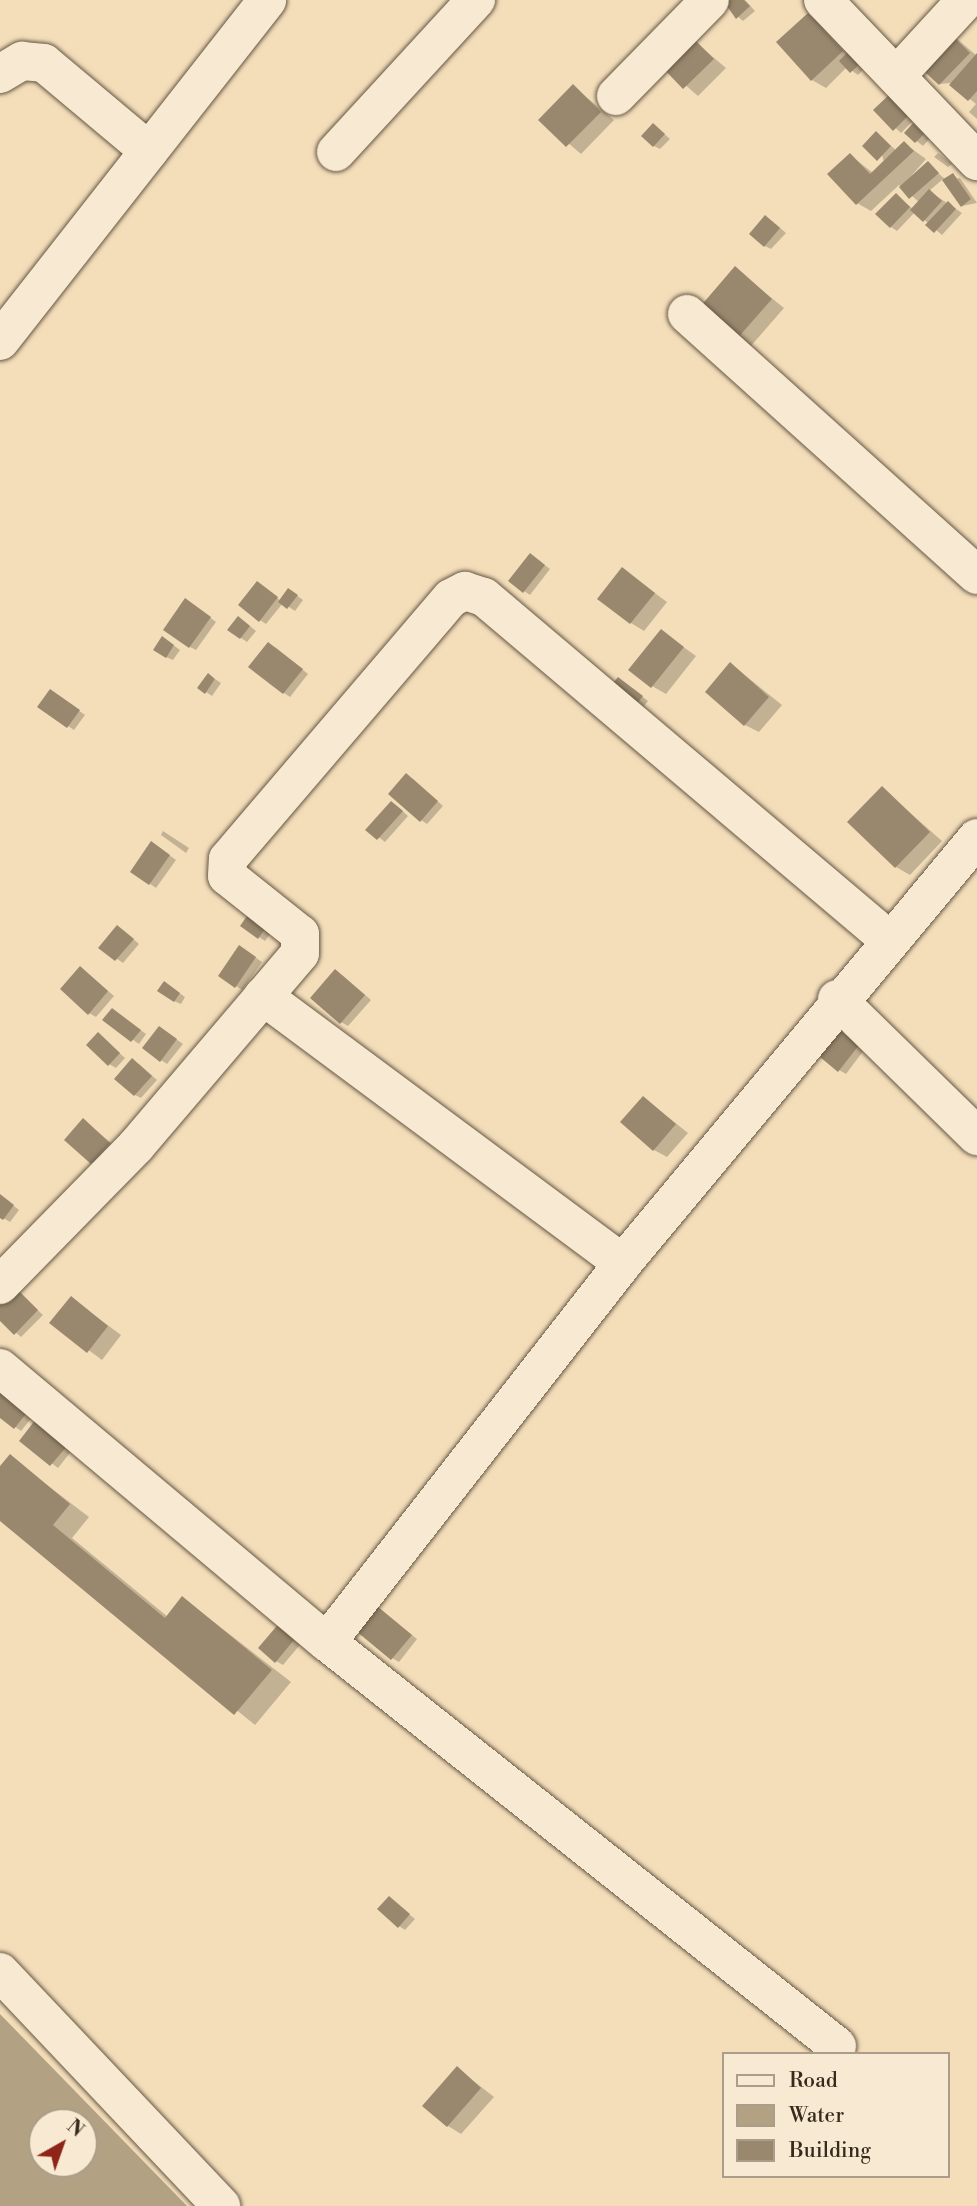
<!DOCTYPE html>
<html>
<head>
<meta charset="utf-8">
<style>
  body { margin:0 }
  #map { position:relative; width:977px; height:2206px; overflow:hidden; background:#f4deba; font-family:"Libre Bodoni",serif }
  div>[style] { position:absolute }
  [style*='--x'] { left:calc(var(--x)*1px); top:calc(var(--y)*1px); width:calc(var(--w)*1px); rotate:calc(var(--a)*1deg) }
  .water>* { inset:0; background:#b3a184 }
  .shadow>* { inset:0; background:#0003 }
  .building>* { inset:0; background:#99886e }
  .roads { filter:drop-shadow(0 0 2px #665744) drop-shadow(0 0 2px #665744) }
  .minor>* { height:38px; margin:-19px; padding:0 19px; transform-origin:19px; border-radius:19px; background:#f8ead2 }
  span { translate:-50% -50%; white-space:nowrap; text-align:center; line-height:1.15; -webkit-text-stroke:7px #f8ead2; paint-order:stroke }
  .legend { position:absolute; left:722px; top:2052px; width:228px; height:126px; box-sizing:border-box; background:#f8ead2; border:2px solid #aa9d89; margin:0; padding:9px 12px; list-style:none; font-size:21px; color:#362a1c }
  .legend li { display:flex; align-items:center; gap:14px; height:35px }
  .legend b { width:35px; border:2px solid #aa9d89 }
  .north { position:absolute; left:28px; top:2108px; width:70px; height:70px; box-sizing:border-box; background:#f8ead2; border:2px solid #aa9d89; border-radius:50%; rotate:40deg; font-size:19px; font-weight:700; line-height:28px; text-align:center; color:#362a1c }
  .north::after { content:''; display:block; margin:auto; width:24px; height:32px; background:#8f2418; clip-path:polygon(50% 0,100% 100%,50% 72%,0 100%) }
</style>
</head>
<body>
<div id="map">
  <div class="water">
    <div style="clip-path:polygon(evenodd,0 2014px,187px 2206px,0 2206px,0 2014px,42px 2122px,84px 2122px,84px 2164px,42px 2164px,42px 2122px)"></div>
  </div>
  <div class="shadow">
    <div style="clip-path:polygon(745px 0,755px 11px,743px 21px,722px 3px)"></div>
    <div style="clip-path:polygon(808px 15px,822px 23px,867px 66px,858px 75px,847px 67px,826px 88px,812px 80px)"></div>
    <div style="clip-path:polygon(688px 36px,726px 68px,698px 96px,660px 63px)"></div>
    <div style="clip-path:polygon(954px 36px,977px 56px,977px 119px,969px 112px,976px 104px,950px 83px,940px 84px)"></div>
    <div style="clip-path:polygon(574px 87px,614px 120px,581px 154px,541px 120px)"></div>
    <div style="clip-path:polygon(876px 110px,916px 118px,901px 133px)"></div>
    <div style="clip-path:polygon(654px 125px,670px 139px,660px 149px,654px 146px)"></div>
    <div style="clip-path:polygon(913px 125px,930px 138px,923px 146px,906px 133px)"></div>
    <div style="clip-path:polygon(877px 134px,897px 151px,905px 144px,926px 159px,906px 182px,928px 164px,946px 180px,960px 178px,977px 203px,962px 206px,943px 179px,929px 191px,962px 213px,942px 235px,915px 212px,897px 231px,891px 227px,896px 195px,913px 209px,919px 202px,899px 185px,871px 211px,857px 203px,850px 155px,873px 173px,884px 163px)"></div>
    <div style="clip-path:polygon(938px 153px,952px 164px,948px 167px,934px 157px)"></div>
    <div style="clip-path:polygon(772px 221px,786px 233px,771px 249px,765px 246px)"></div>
    <div style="clip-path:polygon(736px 269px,784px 308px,750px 347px,736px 339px)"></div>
    <div style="clip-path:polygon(537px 559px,550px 569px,530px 595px,524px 591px)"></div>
    <div style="clip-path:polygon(622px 569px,667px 602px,644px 631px,631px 623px)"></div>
    <div style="clip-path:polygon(264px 587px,281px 601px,295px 594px,303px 600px,295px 611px,283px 603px,266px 624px,260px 620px)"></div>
    <div style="clip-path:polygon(192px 604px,216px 622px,196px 650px,190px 647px)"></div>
    <div style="clip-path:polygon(245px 622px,256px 631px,247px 642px,241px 638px)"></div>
    <div style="clip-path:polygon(661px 631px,696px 656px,666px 694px,652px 686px)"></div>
    <div style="clip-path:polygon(169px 642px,180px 650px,173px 660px,166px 657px)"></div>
    <div style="clip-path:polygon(275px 647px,308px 674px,290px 697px,284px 693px)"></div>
    <div style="clip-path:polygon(731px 664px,782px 705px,759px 732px,745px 725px)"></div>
    <div style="clip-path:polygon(215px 679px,221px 683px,212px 696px,206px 692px)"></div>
    <div style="clip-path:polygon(625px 683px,648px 701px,637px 715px)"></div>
    <div style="clip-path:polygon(57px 695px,85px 715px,74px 730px,68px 726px)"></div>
    <div style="clip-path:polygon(413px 779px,443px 806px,427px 824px,421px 820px)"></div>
    <div style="clip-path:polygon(883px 789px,942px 841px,910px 875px,896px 867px)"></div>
    <div style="clip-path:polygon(398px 807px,408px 816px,385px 842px,368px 829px)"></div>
    <div style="clip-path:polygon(163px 831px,189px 848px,186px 853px,161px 835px)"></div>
    <div style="clip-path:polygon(158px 847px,176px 860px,156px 888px,150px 884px)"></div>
    <div style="clip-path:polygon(242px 926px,272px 931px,265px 941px)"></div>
    <div style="clip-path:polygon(124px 931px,139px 944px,123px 963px,101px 948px)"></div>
    <div style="clip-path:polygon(246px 951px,262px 962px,242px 990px,221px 976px)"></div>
    <div style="clip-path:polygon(86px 972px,114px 996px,96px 1017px,89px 1013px)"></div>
    <div style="clip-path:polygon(342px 975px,371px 1000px,348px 1026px,341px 1022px)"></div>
    <div style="clip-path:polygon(171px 987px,185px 997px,181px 1004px,174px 1001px)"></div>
    <div style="clip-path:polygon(119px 1014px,146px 1034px,139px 1044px,105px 1020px)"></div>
    <div style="clip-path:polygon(834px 1028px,864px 1050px,846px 1074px,839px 1070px)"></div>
    <div style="clip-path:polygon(166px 1032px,183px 1044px,167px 1064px,161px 1060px)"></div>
    <div style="clip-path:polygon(98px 1034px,125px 1058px,116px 1068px,109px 1064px)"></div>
    <div style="clip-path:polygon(139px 1064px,157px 1080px,141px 1098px,135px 1095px)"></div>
    <div style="clip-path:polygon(644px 1098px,688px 1133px,667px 1157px,654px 1150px)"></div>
    <div style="clip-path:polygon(83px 1120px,116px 1147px,98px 1167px,92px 1163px)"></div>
    <div style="clip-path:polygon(0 1195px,19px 1210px,10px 1222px,0 1216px)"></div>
    <div style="clip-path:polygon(14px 1288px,43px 1315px,21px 1337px,0 1319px)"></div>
    <div style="clip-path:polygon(71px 1298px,121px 1335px,102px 1360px,52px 1323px)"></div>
    <div style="clip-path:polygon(0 1392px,33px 1416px,21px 1431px,0 1416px)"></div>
    <div style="clip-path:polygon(37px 1421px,73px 1449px,58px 1468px,21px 1440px)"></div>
    <div style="clip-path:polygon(10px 1457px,89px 1517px,72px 1538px,168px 1617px,183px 1598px,291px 1682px,255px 1725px,0 1518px,0 1468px)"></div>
    <div style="clip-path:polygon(378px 1608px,417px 1639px,399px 1662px,392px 1658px)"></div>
    <div style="clip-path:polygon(281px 1623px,304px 1640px,283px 1665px,276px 1661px)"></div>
    <div style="clip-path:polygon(389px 1898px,415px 1919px,405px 1930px,399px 1926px)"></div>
    <div style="clip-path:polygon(457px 2068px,494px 2097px,461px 2134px,448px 2126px)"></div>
  </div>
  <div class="building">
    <div style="clip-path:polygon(723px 0,744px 0,750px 6px,736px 19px)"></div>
    <div style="clip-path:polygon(808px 13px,843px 51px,811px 81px,776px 42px)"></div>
    <div style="clip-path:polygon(947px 30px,970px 53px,939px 85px,915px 63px)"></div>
    <div style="clip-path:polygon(688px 33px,714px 59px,683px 89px,658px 63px)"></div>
    <div style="clip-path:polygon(850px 50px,862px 62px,850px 73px,839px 61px)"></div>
    <div style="clip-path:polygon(977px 53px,977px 91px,968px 101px,949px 85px)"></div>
    <div style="clip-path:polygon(573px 84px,601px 112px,566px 147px,538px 120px)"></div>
    <div style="clip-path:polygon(891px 93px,911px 113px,893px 131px,873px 110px)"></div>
    <div style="clip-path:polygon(653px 123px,665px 134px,653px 147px,641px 136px)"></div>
    <div style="clip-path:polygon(913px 123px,924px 134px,915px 143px,904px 133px)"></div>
    <div style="clip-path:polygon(876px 131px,891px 146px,877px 161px,862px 146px)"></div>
    <div style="clip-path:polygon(904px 141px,914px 151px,856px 205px,827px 174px,850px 153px,870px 174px)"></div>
    <div style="clip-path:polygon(928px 161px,939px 173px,909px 199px,899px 187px)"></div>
    <div style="clip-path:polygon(953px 173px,971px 199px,961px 207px,942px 180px)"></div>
    <div style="clip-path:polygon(929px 189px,942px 201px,923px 222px,910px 210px)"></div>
    <div style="clip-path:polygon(896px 193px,910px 207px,890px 228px,875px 214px)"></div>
    <div style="clip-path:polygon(948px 201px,956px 209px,934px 233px,925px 225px)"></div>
    <div style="clip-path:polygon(765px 215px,780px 228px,764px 247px,749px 234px)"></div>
    <div style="clip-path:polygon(735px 266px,772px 299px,735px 341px,699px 308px)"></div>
    <div style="clip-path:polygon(530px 553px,545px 565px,523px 593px,508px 581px)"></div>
    <div style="clip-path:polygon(622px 567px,655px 593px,630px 624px,597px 599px)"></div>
    <div style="clip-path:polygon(257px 581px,278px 597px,259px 622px,238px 605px)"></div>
    <div style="clip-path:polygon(288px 588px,298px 595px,287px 609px,278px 602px)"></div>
    <div style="clip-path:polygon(185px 598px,211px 617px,189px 648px,163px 630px)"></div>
    <div style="clip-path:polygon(238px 616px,250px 626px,240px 639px,227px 630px)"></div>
    <div style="clip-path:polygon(661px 629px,684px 647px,651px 688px,628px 670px)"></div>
    <div style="clip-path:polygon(162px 636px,174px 645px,166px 658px,153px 650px)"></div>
    <div style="clip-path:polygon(268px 642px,303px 669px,283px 694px,248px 667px)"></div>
    <div style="clip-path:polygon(730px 662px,769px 697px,744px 726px,705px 692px)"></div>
    <div style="clip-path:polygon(208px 673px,215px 679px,205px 694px,197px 688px)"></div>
    <div style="clip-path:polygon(618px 677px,643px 696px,630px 713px,605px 693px)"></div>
    <div style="clip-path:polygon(50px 689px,80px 710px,67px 728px,37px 707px)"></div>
    <div style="clip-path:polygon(406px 773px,438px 801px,420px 822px,388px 794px)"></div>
    <div style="clip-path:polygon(882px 786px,930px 832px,895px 868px,847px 822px)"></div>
    <div style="clip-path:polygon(391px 801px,403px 811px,377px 840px,365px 830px)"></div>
    <div style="clip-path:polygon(151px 841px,170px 855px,149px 885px,130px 872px)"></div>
    <div style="clip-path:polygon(249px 913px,267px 926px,258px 939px,240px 926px)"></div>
    <div style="clip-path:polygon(117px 925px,134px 939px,115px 961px,98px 948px)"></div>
    <div style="clip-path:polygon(239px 945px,256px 957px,235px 988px,218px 976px)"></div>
    <div style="clip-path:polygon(80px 966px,108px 991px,88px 1015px,60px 989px)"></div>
    <div style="clip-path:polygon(335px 969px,365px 995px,340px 1024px,310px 998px)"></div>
    <div style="clip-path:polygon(164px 981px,180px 993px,174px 1002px,157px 991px)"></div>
    <div style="clip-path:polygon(112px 1008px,141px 1030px,131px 1042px,102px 1020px)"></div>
    <div style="clip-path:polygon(159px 1026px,177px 1039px,160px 1062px,142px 1048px)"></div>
    <div style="clip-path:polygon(834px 1026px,859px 1045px,838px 1072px,814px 1052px)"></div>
    <div style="clip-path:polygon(98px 1032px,120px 1053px,108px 1066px,86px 1045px)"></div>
    <div style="clip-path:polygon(132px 1058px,152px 1076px,134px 1096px,114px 1079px)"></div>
    <div style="clip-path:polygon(643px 1096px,676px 1124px,653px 1151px,620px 1122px)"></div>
    <div style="clip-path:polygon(83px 1118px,110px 1143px,91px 1164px,64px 1140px)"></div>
    <div style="clip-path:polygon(0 1194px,14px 1205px,3px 1220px,0 1218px)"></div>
    <div style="clip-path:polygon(14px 1286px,38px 1310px,14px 1335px,0 1321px,0 1300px)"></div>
    <div style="clip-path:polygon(71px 1296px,108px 1326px,87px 1353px,49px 1323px)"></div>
    <div style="clip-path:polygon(0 1388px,28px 1411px,14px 1429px,0 1418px)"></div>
    <div style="clip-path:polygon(36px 1419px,68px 1445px,50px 1466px,19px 1441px)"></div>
    <div style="clip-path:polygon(10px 1454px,70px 1504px,53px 1525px,165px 1618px,182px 1596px,272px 1670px,234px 1715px,0 1521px,0 1466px)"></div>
    <div style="clip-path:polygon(377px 1606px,412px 1635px,391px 1660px,356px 1631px)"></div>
    <div style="clip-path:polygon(281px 1621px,298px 1635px,275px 1663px,258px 1648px)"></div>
    <div style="clip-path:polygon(389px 1896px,410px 1914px,398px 1928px,377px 1909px)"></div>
    <div style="clip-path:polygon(457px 2066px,481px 2088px,447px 2127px,422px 2106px)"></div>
  </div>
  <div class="roads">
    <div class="minor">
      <div style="--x:823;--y:0;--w:223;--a:46.3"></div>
      <div style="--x:0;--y:74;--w:26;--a:-31"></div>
      <div style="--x:22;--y:61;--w:22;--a:5"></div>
      <div style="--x:44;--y:63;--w:137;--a:40"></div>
      <div style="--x:898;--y:74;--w:100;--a:-47.4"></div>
      <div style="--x:616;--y:96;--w:134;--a:-45.6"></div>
      <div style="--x:336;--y:152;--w:207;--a:-47.4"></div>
      <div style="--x:687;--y:314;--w:390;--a:42"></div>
      <div style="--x:0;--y:341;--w:433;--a:-51.9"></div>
      <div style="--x:263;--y:996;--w:448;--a:36.6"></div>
      <div style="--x:837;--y:999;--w:196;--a:44.4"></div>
      <div style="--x:0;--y:1285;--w:194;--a:-45.6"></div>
      <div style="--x:136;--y:1146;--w:253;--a:-49.6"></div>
      <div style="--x:300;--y:953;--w:19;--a:-90"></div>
      <div style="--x:300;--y:934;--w:93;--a:-141.5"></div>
      <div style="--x:227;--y:876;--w:17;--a:-87"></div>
      <div style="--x:228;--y:859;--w:343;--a:-49.5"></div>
      <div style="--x:451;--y:598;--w:16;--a:-27"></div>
      <div style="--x:465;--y:591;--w:20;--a:18"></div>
      <div style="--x:484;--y:597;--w:529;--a:40.25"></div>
      <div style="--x:0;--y:1368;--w:427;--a:40"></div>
      <div style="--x:0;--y:1972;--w:322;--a:46.6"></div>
      <div style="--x:837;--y:2046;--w:651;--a:-141.62"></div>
      <div style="--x:327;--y:1642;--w:481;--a:-52"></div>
      <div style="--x:623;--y:1263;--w:553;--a:-50.21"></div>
    </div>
  </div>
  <ul class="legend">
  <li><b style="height:9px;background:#f8ead2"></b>Road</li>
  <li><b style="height:19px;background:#b3a184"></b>Water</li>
  <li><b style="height:19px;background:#99886e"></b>Building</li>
  </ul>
  <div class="north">N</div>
</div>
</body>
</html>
